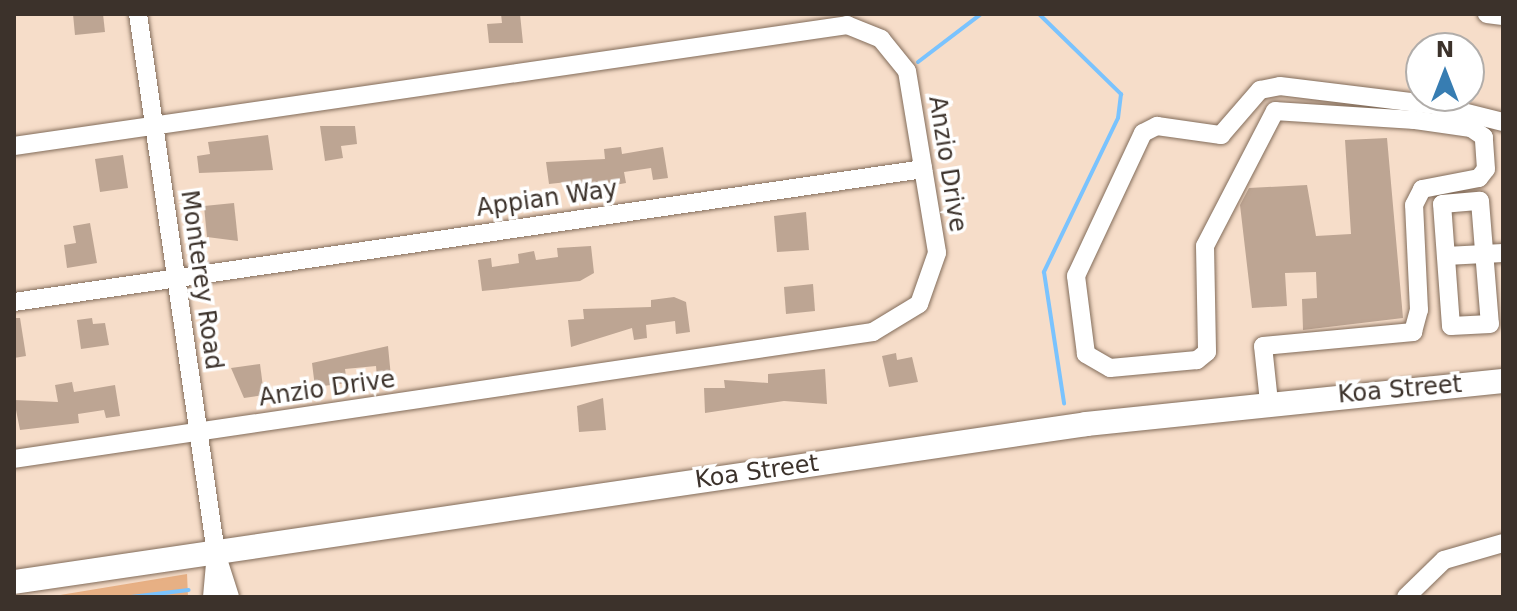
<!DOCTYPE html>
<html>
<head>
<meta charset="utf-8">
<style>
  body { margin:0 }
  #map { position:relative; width:1517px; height:611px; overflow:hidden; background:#f6ddc9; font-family:"DejaVu Sans",sans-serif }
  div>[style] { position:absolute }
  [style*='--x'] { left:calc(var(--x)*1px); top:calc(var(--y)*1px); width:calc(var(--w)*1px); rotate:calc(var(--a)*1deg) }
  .green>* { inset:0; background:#e7b084 }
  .stream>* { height:4px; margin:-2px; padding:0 2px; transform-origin:2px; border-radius:2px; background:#7ac3fe }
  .building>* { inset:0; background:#bda593 }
  .roads { filter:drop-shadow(0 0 2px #826c5a) drop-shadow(0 0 2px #826c5a) }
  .minor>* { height:18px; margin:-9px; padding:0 9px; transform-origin:9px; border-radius:9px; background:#fff }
  .major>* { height:24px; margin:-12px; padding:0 12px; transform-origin:12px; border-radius:12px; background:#fff }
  span { translate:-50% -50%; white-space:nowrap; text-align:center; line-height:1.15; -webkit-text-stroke:7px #fff; paint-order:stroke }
  .street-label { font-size:24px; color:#3c322b }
  .frame { position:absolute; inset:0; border:16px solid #3c322b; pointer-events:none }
  .north { position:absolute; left:1405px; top:32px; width:80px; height:80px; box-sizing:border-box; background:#fff; border:2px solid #b1adaa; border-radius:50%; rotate:0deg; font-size:22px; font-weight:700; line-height:32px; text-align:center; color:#3c322b }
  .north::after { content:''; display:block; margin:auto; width:28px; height:36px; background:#377db2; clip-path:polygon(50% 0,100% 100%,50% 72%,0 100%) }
</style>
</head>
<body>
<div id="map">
  <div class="green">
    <div style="clip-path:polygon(187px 573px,188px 597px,48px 597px,187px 574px)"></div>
  </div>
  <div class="stream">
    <div style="--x:1039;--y:14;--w:115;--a:44.3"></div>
    <div style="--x:1121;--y:94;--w:24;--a:97"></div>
    <div style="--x:1118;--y:118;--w:171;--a:115.7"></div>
    <div style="--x:1044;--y:272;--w:133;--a:81.3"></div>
    <div style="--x:918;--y:62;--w:79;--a:-37.3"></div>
    <div style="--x:131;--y:597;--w:58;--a:-6.9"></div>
  </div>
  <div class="building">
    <div style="clip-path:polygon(73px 14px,103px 14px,105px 32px,75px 35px)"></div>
    <div style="clip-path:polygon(501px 14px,520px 14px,523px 43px,489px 43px,487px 24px,502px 23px)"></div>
    <div style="clip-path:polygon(320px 126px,355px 126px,357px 144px,341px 146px,343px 158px,325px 161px)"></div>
    <div style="clip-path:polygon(268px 135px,273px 170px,199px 173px,197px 156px,210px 154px,208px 142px)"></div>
    <div style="clip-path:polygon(1387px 138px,1403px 318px,1303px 330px,1302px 299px,1317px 298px,1316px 272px,1285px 273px,1287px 306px,1252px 308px,1240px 205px,1249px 188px,1307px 185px,1316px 236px,1351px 234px,1345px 140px)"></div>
    <div style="clip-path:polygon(621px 147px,622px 154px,663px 147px,668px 178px,653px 180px,651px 168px,624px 172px,626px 183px,582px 191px,568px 192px,567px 182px,549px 184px,546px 162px,605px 159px,604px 149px)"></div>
    <div style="clip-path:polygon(123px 155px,128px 188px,100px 192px,95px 159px)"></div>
    <div style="clip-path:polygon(234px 203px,238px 241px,207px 237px,204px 206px)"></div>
    <div style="clip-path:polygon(806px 212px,809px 250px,777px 252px,774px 216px)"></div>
    <div style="clip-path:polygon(90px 223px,97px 263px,67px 268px,64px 245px,76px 243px,73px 226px)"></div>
    <div style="clip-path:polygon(591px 246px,594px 273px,580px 281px,482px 291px,478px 260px,491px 258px,492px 267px,519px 263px,518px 254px,534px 251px,536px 260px,558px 257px,557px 248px)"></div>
    <div style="clip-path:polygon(813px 284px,815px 311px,786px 314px,784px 287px)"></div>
    <div style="clip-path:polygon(674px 297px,686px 302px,690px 332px,676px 334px,675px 321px,646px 325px,647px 338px,634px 340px,632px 328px,571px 347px,568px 320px,584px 319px,583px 309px,651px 307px,651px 300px)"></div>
    <div style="clip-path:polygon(14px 318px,20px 318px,26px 356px,14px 358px)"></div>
    <div style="clip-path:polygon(92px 318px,93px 324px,105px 323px,109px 345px,81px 349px,77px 320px)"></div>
    <div style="clip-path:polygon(388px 346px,391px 377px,377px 378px,376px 366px,345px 369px,347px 383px,315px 387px,312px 363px)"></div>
    <div style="clip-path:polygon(896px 353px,897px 360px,912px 357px,918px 382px,889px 387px,882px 356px)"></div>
    <div style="clip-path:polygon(260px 364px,264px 395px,244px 398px,231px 368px)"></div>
    <div style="clip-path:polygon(825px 369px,827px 404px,784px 401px,705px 413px,704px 388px,725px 388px,724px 380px,768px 383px,768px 374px)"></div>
    <div style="clip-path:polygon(72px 382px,74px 392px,115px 385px,120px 416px,106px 418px,104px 410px,78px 414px,79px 423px,20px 430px,14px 400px,58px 402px,55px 385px)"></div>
    <div style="clip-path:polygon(603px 398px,606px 430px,579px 432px,577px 406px)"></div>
  </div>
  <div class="roads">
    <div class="minor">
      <div style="--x:138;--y:14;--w:545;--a:81.77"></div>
      <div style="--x:216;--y:553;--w:46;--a:72.3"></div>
      <div style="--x:1487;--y:14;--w:16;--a:7"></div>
      <div style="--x:14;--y:146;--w:842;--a:-8.26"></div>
      <div style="--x:847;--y:25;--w:37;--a:22"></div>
      <div style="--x:881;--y:39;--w:41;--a:50.9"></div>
      <div style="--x:907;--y:71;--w:184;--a:80.6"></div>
      <div style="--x:937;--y:253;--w:54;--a:109.4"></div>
      <div style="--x:919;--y:304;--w:54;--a:148.7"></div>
      <div style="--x:873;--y:332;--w:868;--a:171.59"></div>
      <div style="--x:1480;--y:201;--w:123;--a:85.4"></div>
      <div style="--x:1490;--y:324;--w:39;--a:177"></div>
      <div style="--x:1451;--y:326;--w:122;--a:-94.2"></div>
      <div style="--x:1442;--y:204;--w:38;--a:-5"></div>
      <div style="--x:1446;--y:256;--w:57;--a:-3"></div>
      <div style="--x:14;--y:302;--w:919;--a:-8.32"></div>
      <div style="--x:1269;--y:402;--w:56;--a:-96.1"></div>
      <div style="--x:1263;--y:346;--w:151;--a:-5.3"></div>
      <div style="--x:1413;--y:332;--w:23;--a:-75"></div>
      <div style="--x:1419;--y:310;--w:105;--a:-92.7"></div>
      <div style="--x:1414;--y:205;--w:18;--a:-63"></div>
      <div style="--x:1422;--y:189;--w:58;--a:-10.9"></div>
      <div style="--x:1479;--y:178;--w:11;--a:-52"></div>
      <div style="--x:1486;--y:169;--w:32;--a:-94"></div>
      <div style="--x:1484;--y:137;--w:16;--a:-145"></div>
      <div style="--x:1471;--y:128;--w:58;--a:-172"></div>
      <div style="--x:1414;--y:120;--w:139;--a:-176.3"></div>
      <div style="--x:1275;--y:111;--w:152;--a:117.4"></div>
      <div style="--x:1205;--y:246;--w:106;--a:88.9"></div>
      <div style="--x:1207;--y:352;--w:13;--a:141"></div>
      <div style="--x:1197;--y:360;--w:87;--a:174.7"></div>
      <div style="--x:1110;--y:368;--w:28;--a:-150"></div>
      <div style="--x:1086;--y:354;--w:79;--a:-97.3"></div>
      <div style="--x:1076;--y:276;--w:158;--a:-64.9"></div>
      <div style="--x:1143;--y:133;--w:16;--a:-27"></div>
      <div style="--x:1157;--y:126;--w:65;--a:8"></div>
      <div style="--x:1221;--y:135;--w:60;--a:-49.1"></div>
      <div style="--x:1260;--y:90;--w:20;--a:-11"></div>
      <div style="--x:1280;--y:86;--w:156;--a:7"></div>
      <div style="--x:1435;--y:105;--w:70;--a:14"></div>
      <div style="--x:212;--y:597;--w:44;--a:-84.8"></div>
      <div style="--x:1406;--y:597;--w:53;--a:-44.2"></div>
      <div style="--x:1444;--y:560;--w:61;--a:-16.1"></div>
    </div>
    <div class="major">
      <div style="--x:14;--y:582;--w:1084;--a:-8.38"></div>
      <div style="--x:1086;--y:424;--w:419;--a:-5.9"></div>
    </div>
  </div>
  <div class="street-label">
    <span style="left:947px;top:164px;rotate:81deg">Anzio Drive</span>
    <span style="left:547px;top:199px;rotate:-8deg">Appian Way</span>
    <span style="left:201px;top:280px;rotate:82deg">Monterey Road</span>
    <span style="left:327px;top:389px;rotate:-8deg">Anzio Drive</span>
    <span style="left:1400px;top:390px;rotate:-5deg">Koa Street</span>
    <span style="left:757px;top:472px;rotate:-8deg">Koa Street</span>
  </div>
  <div class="frame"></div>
  <div class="north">N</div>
</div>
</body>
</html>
